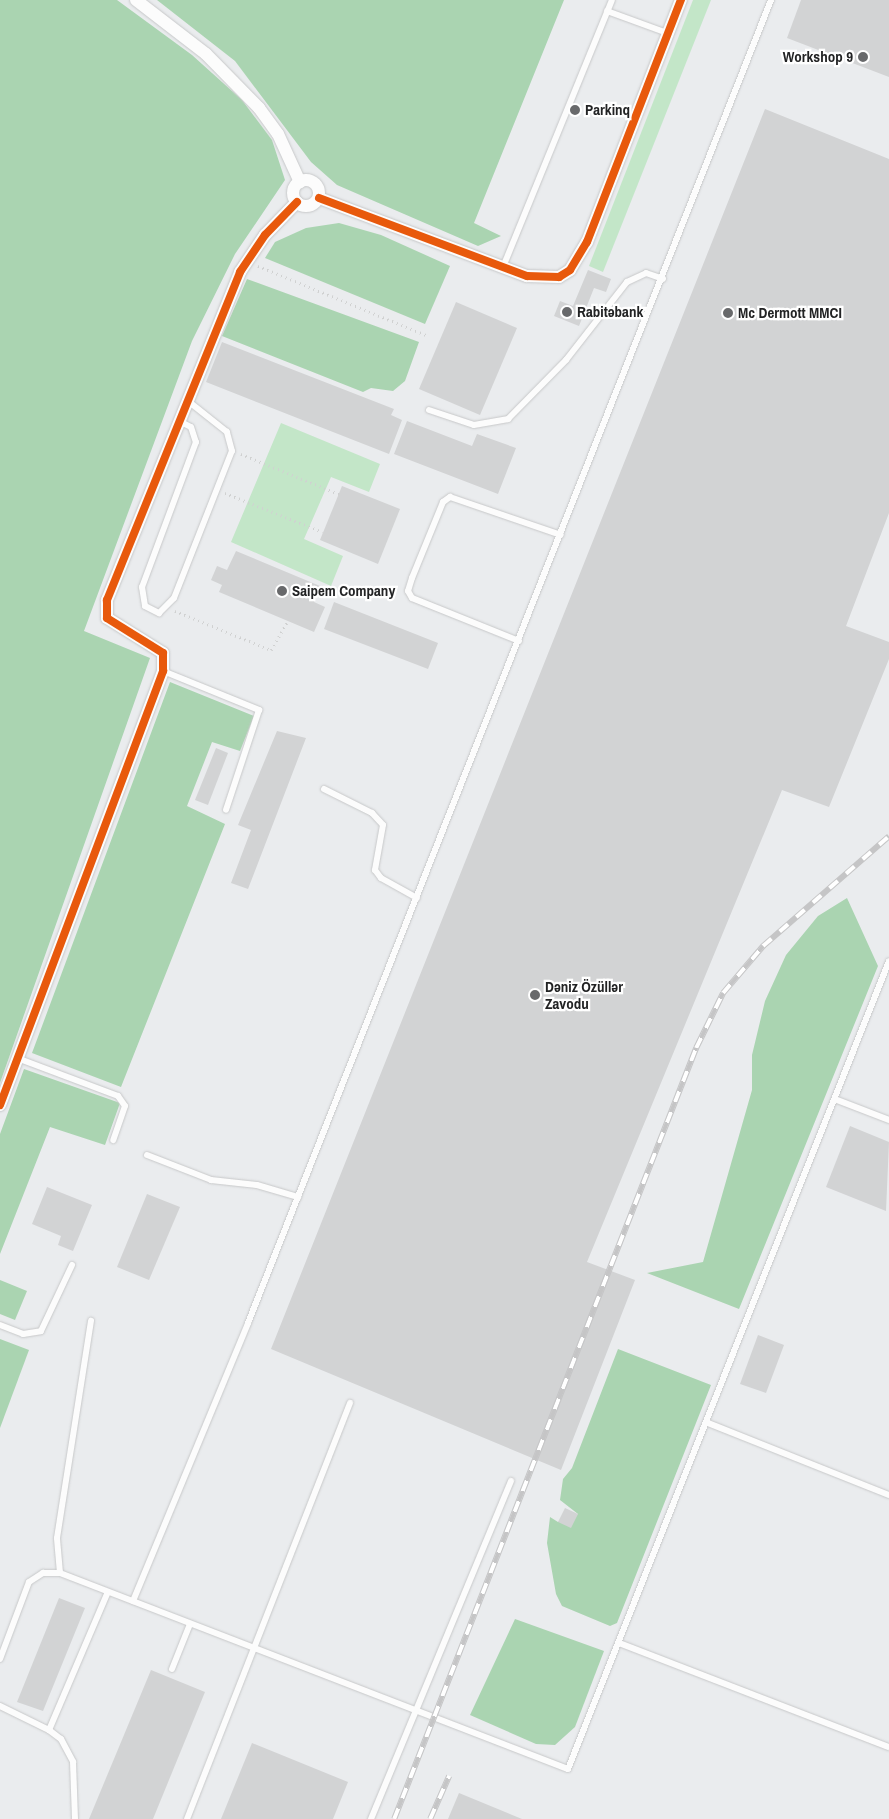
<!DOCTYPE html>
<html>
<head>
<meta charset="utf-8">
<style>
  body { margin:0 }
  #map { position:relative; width:889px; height:1819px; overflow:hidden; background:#eaecee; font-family:"Archivo Narrow",sans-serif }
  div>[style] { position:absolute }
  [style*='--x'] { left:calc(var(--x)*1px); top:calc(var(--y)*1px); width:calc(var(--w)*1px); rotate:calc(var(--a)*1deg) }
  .green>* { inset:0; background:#c3e6c8 }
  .forest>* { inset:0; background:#aad4b1 }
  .building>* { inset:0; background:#d2d3d4 }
  .path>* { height:2.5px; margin-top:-1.25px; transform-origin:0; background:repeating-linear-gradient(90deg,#d0d1d1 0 1px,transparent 0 5px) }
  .roads { filter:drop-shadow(0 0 1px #c7c8c9) drop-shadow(0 0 1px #c7c8c9) }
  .lane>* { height:6px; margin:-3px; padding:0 3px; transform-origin:3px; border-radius:3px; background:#fcfcfc }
  .street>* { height:12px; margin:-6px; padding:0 6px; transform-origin:6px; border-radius:6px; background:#fcfcfc }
  .street>.ring { margin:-6px; padding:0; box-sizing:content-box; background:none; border:12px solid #fcfcfc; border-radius:50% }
  .rail>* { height:5.5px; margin-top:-2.75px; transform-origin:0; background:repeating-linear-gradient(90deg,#fff 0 11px,#c5c5c6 0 22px); box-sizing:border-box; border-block:1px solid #c5c5c6 }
  .cycleway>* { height:8px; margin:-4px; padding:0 4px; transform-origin:4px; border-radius:4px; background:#e8590c }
  .dots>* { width:14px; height:14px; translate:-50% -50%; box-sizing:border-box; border:2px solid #fff; border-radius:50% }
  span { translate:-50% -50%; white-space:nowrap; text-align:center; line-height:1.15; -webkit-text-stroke:4.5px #fff; paint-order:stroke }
  .poi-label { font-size:15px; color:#222324; font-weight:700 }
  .right { translate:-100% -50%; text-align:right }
  .left { translate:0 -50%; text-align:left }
</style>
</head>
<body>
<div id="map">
  <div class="green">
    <div style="clip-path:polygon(693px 0,711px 0,603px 272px,589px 266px)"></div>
    <div style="clip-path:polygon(281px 423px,380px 464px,369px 492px,331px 477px,304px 539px,343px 556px,331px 586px,231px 542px)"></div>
  </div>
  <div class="forest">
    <div style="clip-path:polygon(0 0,117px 0,192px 55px,242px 100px,272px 140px,285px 180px,235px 254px,192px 341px,84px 631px,150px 658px,0 1083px)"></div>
    <div style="clip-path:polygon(157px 0,564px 0,474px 223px,501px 236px,478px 246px,337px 185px,311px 162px,235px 61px)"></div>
    <div style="clip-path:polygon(339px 223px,381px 235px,450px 266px,425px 324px,265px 258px,275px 242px,306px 228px)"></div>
    <div style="clip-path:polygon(247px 279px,419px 342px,405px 381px,393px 391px,371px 388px,363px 392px,222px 336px)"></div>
    <div style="clip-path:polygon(170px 682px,254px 716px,240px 751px,212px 742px,187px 806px,225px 824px,121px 1087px,32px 1053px)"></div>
    <div style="clip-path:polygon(847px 898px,878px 966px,739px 1309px,647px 1273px,703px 1262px,752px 1090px,752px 1055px,765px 1001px,786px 955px,818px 916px)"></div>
    <div style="clip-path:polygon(24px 1069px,120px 1103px,105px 1145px,50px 1127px,0 1254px,0 1134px)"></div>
    <div style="clip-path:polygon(0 1280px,27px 1291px,15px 1320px,0 1314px)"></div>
    <div style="clip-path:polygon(0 1339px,29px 1350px,0 1428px)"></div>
    <div style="clip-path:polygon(618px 1349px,711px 1385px,617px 1623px,610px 1626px,562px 1606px,556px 1594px,547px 1543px,550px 1517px,558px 1522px,578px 1514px,560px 1500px,563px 1479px,572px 1468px)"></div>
    <div style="clip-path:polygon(515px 1619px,604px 1651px,575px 1727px,555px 1745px,536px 1744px,470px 1715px)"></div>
  </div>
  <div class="building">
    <div style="clip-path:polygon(801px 0,889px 0,889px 77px,787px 38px)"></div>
    <div style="clip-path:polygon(765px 109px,889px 159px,889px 513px,846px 626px,889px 642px,889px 659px,829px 807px,782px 790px,587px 1262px,635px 1280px,561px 1470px,271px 1349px)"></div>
    <div style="clip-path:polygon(588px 270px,611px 279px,606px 292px,594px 288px,579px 326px,554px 316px,560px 301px,573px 306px)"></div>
    <div style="clip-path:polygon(456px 302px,517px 328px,480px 415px,419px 389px)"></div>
    <div style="clip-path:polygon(222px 342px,394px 409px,391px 415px,402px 420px,389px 454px,206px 382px)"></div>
    <div style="clip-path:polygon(407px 421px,472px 446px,477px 434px,516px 448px,498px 494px,394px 454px)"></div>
    <div style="clip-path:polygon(342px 486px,400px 509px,378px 564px,320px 540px)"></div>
    <div style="clip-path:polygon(236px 551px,320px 586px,314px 602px,325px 607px,314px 632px,219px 592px,222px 585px,211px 580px,217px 566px,227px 570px)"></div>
    <div style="clip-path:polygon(334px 602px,438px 643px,428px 669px,324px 629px)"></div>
    <div style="clip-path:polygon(277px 731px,306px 738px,248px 889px,231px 883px,251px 830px,238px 825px)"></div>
    <div style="clip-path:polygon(216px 748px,228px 753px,208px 805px,195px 800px)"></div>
    <div style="clip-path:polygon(850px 1126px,889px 1142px,886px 1211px,826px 1187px)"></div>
    <div style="clip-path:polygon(47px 1187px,92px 1205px,73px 1251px,58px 1245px,61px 1236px,32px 1224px)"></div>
    <div style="clip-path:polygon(147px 1194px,180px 1207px,149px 1280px,117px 1267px)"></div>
    <div style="clip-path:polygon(758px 1335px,784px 1345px,766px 1393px,740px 1384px)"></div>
    <div style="clip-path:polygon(565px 1508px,578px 1514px,571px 1528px,558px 1522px)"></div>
    <div style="clip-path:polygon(59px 1598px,85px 1608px,43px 1711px,17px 1702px)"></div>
    <div style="clip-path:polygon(151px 1670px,205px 1692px,153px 1819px,89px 1819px)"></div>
    <div style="clip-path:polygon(252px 1743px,348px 1782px,333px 1819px,221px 1819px)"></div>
    <div style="clip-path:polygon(459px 1793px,522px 1819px,448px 1819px)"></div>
  </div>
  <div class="path">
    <div style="--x:258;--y:266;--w:182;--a:22.3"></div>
    <div style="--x:241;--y:454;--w:106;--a:22.2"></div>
    <div style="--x:225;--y:493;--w:105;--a:21.7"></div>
    <div style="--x:175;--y:611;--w:104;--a:22.1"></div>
    <div style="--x:271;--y:650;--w:34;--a:-60"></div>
  </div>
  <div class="roads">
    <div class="lane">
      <div style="--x:607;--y:11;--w:64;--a:20.1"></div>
      <div style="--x:503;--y:267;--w:288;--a:-67.8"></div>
      <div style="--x:429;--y:410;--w:47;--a:18.4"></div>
      <div style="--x:474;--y:425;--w:35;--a:-10"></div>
      <div style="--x:508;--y:419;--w:83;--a:-45.5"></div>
      <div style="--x:566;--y:360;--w:99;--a:-52"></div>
      <div style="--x:627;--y:282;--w:21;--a:-25"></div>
      <div style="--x:646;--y:273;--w:18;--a:19"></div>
      <div style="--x:179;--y:421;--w:13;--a:27"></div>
      <div style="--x:191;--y:427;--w:16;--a:72"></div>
      <div style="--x:196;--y:442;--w:155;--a:110.4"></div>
      <div style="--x:142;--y:587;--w:19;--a:81"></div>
      <div style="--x:145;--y:606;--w:16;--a:27"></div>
      <div style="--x:159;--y:613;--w:21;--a:-45"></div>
      <div style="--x:174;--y:598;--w:158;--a:-68.5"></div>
      <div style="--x:232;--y:451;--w:20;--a:-105"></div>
      <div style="--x:227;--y:432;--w:50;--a:-141.5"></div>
      <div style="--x:519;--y:641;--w:115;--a:-158.1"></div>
      <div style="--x:412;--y:598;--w:8;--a:-120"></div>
      <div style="--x:408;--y:591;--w:14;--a:-73"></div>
      <div style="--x:412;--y:578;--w:82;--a:-67.8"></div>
      <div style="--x:443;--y:502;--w:9;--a:-36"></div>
      <div style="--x:450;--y:497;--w:117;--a:18.9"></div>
      <div style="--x:163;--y:671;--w:104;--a:22.1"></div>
      <div style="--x:259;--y:710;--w:105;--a:108.3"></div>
      <div style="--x:324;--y:789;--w:54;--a:26.6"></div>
      <div style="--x:372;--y:813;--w:16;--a:47"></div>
      <div style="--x:383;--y:825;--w:46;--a:100.1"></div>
      <div style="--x:375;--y:870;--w:10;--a:53"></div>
      <div style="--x:381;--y:878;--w:41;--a:29.1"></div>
      <div style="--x:17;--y:1058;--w:108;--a:20.6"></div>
      <div style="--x:118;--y:1096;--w:12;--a:55"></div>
      <div style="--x:125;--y:1106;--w:36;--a:109"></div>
      <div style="--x:837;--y:1100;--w:56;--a:21"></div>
      <div style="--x:147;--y:1155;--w:69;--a:21.3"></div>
      <div style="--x:211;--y:1180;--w:46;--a:6.2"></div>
      <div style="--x:257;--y:1185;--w:43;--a:16.3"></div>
      <div style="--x:0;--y:1325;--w:25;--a:21"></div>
      <div style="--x:23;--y:1334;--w:18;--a:-9"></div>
      <div style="--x:41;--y:1331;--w:73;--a:-64.8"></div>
      <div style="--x:708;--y:1423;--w:195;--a:21.7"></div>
      <div style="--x:60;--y:1573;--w:35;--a:-95"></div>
      <div style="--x:57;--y:1538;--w:220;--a:-81.1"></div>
      <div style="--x:133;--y:1601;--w:301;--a:-67.5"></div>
      <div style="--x:248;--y:1323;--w:1423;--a:-68.43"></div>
      <div style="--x:619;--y:1643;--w:289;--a:21.1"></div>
      <div style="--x:0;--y:1659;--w:82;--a:-69.4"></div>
      <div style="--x:29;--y:1582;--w:17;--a:-33"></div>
      <div style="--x:43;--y:1573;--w:17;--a:0"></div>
      <div style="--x:60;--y:1573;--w:544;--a:21.1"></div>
      <div style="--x:568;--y:1769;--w:869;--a:-68.33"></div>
      <div style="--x:172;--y:1669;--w:48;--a:-68.2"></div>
      <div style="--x:0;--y:1706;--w:55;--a:26.1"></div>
      <div style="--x:49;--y:1730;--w:150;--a:-66.9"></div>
      <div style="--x:49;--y:1730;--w:15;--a:37"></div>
      <div style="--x:61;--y:1739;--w:26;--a:62"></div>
      <div style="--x:73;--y:1762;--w:57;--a:88"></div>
      <div style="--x:187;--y:1819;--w:447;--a:-68.6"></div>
      <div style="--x:371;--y:1819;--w:366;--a:-67.5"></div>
    </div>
    <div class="street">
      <div style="--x:136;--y:0;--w:88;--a:37.6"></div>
      <div style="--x:206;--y:54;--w:76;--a:45.5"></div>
      <div style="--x:259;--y:108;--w:32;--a:54"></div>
      <div style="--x:278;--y:134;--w:53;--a:65.4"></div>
      <div class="ring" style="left:293px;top:180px;width:14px;height:14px"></div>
      <div style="--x:319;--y:198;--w:222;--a:20.6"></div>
      <div style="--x:527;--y:276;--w:32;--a:2"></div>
      <div style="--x:559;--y:277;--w:13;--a:-32"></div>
      <div style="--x:570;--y:270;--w:33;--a:-59"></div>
      <div style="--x:587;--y:242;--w:260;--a:-68.8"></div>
      <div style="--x:0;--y:1105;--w:464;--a:-69.4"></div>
      <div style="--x:163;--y:671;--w:18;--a:-90"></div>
      <div style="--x:163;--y:653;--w:66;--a:-148"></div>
      <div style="--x:107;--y:618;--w:18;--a:-90"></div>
      <div style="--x:107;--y:600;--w:354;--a:-67.9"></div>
      <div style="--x:240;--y:272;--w:45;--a:-56"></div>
      <div style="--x:265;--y:235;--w:46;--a:-45.9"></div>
    </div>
  </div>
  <div class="rail">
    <div style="--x:394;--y:1819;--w:828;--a:-68.61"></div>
    <div style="--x:696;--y:1048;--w:61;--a:-63.9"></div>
    <div style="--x:723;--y:993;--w:62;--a:-49.6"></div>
    <div style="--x:763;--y:946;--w:167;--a:-41.1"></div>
    <div style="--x:430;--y:1819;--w:47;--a:-66.2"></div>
  </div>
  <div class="cycleway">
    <div style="--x:319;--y:198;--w:222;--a:20.6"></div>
    <div style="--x:527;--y:276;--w:32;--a:2"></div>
    <div style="--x:559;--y:277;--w:13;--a:-32"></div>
    <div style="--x:570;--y:270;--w:33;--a:-59"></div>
    <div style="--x:587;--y:242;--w:260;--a:-68.8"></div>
    <div style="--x:0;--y:1105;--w:464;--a:-69.4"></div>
    <div style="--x:163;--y:671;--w:18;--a:-90"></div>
    <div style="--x:163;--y:653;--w:66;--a:-148"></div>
    <div style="--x:107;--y:618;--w:18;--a:-90"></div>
    <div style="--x:107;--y:600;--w:354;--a:-67.9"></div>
    <div style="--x:240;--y:272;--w:45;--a:-56"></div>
    <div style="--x:265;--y:235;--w:46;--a:-45.9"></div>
  </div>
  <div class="dots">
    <div style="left:863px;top:57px;background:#68696b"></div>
    <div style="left:575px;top:110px;background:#68696b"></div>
    <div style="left:567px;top:312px;background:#68696b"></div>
    <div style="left:728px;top:313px;background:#68696b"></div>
    <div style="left:282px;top:591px;background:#68696b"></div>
    <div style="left:535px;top:995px;background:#68696b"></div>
  </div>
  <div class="poi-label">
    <span class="right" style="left:853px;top:57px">Workshop 9</span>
    <span class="left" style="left:585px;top:110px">Parkinq</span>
    <span class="left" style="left:577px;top:312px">Rabitəbank</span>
    <span class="left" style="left:738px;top:313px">Mc Dermott MMCI</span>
    <span class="left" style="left:292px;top:591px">Saipem Company</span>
    <span class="left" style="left:545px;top:995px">Dəniz Özüllər<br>Zavodu</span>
  </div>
</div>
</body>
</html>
